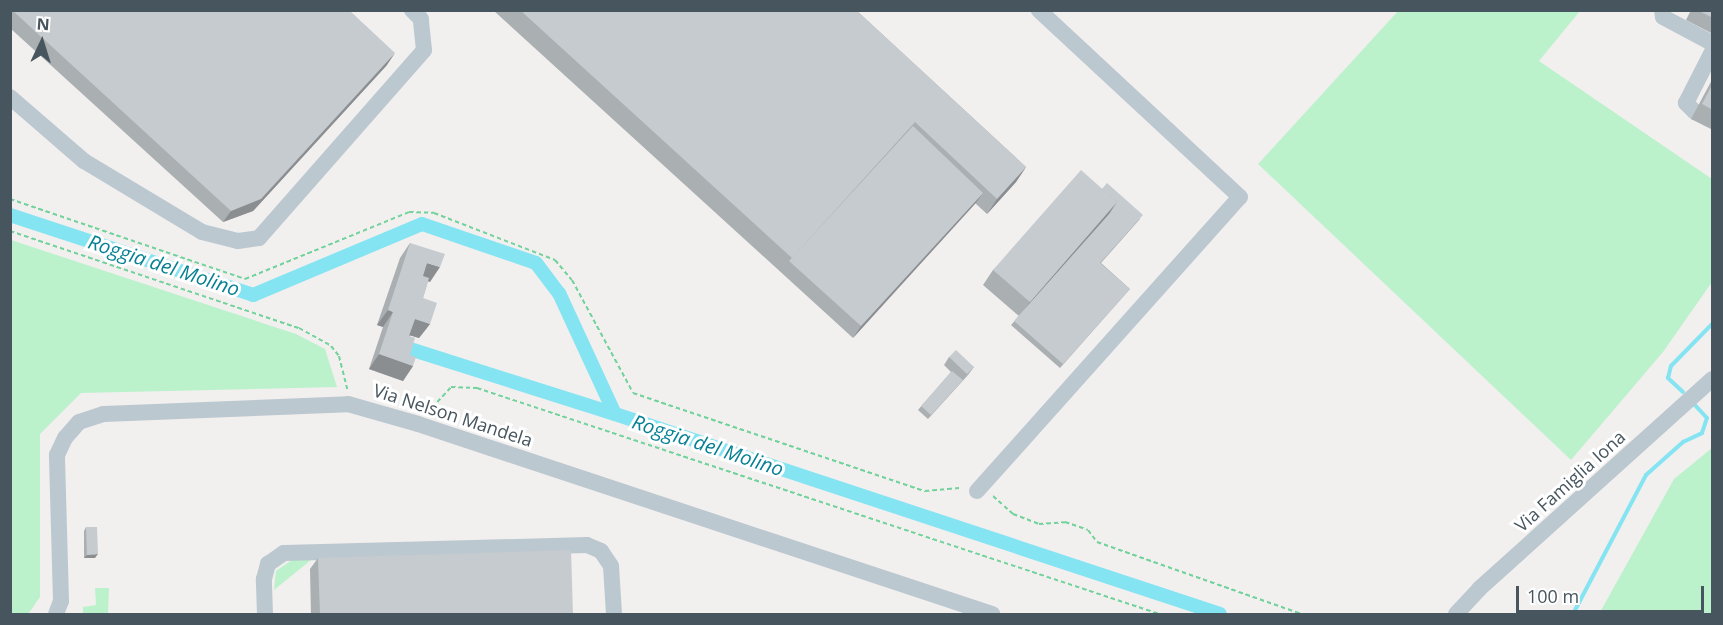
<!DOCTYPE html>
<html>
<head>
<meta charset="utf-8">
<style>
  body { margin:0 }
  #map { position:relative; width:1723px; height:625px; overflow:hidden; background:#f2efef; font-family:"Open Sans",sans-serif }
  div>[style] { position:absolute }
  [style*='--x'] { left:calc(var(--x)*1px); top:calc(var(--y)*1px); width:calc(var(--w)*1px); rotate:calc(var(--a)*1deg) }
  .green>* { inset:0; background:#bbf2cc }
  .stream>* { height:4px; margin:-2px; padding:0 2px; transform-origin:2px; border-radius:2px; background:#85e4f2 }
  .canal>* { height:14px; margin:-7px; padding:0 7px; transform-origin:7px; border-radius:7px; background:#85e4f2 }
  .path>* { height:2px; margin-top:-1px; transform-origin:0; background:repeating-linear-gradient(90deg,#71d29b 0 4.5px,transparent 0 7.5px) }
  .minor>* { height:16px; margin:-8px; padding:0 8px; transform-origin:8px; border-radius:8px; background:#bcc8cf }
  .wall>* { inset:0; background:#aaafb2 }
  .shaded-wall>* { inset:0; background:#8b8e91 }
  .building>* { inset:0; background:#c6cbcf }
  span { translate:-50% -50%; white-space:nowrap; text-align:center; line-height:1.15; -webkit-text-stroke:6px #fff; paint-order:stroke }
  .street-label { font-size:18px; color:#46555e }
  .water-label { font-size:20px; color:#068193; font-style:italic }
  .frame { position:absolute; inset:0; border:12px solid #46555e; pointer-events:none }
  .north { position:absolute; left:12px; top:12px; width:60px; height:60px; -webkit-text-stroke:4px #fff; paint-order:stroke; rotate:4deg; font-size:16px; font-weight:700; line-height:24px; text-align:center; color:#46555e }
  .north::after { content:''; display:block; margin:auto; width:21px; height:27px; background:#46555e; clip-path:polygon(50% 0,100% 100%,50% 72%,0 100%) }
  .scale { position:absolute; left:1516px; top:586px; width:188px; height:27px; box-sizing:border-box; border:3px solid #46555e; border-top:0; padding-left:8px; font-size:18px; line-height:21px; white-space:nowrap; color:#46555e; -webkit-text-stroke:4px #fff; paint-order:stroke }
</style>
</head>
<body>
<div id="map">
  <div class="green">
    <div style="clip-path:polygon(1399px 10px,1580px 11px,1539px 61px,1712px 179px,1712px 282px,1663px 352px,1571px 460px,1258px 164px)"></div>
    <div style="clip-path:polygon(11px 240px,296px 334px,325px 349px,337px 387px,81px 393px,40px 434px,40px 597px,29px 613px,11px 614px)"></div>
    <div style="clip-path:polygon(1712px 448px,1712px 614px,1599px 614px,1674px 479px)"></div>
    <div style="clip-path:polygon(292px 560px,311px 560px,274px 590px,276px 571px)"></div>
    <div style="clip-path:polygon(95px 588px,109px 588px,108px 614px,83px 614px,83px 607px,96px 605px)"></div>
  </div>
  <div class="stream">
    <div style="--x:1683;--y:392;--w:21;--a:-137"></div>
    <div style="--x:1668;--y:378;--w:12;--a:-76"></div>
    <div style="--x:1671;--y:366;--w:59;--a:-45.7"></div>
    <div style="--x:1573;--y:614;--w:157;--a:-62.3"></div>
    <div style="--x:1646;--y:475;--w:50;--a:-41.7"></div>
    <div style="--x:1683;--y:442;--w:21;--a:-25"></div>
    <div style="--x:1702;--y:433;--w:16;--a:-72"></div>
    <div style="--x:1707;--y:418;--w:18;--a:-133"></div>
  </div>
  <div class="canal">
    <div style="--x:10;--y:215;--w:256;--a:18.2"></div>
    <div style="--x:253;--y:295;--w:183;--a:-22.8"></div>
    <div style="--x:422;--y:224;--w:120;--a:18.9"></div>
    <div style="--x:536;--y:263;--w:38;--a:53"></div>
    <div style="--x:559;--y:293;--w:133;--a:65.2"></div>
    <div style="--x:615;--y:414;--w:637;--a:18.29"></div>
    <div style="--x:410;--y:349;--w:215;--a:17.6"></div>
  </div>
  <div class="path">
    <div style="--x:10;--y:199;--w:248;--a:18.8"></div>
    <div style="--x:245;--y:279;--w:177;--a:-22.2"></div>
    <div style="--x:409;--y:212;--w:25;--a:2"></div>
    <div style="--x:434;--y:213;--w:130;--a:21.2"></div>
    <div style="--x:555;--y:260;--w:26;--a:50"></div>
    <div style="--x:572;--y:280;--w:128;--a:61.6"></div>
    <div style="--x:633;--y:393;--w:308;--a:18.6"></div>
    <div style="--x:925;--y:491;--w:37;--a:-5"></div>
    <div style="--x:10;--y:231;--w:305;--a:18.6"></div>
    <div style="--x:299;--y:328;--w:37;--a:29"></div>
    <div style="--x:331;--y:346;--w:13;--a:51"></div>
    <div style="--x:339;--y:356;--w:34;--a:76"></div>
    <div style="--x:427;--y:413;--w:35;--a:-47"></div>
    <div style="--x:451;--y:387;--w:26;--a:2"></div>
    <div style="--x:477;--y:388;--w:718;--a:18.33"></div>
    <div style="--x:993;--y:496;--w:27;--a:42"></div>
    <div style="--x:1013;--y:514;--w:28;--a:21"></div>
    <div style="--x:1039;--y:524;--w:26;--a:-4"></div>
    <div style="--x:1065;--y:522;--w:24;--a:19"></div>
    <div style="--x:1088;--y:530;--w:15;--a:53"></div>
    <div style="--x:1097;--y:542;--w:216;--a:19.4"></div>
  </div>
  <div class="minor">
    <div style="--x:1662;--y:10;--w:7;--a:82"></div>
    <div style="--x:1663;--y:17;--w:55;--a:28"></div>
    <div style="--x:10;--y:97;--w:98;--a:40.9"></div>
    <div style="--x:84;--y:161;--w:138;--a:31"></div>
    <div style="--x:202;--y:232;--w:37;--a:14"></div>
    <div style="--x:238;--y:241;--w:21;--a:-8"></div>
    <div style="--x:259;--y:238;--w:250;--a:-48.7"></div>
    <div style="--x:424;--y:50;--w:31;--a:-96"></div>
    <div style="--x:421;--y:19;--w:13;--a:-135"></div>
    <div style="--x:1695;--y:112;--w:13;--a:-135"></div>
    <div style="--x:1686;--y:103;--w:57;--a:-63"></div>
    <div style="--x:977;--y:491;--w:394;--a:-48.2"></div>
    <div style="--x:1240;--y:197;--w:275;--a:-137.1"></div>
    <div style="--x:56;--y:614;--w:14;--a:-69"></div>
    <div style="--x:61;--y:601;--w:146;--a:-91.6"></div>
    <div style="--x:57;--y:455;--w:19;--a:-65"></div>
    <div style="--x:65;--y:438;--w:21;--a:-49"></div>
    <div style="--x:79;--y:422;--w:26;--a:-18"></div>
    <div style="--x:104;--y:414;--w:244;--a:-2.3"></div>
    <div style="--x:348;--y:404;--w:73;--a:15.9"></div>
    <div style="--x:418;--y:424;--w:605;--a:18.32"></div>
    <div style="--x:265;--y:614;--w:35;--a:-92"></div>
    <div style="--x:264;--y:579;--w:16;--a:-75"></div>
    <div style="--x:268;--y:564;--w:19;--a:-35"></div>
    <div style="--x:284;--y:553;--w:303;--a:-1.5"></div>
    <div style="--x:587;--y:545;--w:15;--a:23"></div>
    <div style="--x:601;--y:551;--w:18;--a:56"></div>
    <div style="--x:611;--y:566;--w:48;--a:86.4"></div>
    <div style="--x:1456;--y:614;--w:34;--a:-47"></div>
    <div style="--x:1479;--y:589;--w:314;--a:-42"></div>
  </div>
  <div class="wall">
    <div style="clip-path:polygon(10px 10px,349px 10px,387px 65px,253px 211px,223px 222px,10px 28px)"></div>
    <div style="clip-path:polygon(493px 10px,856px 10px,1026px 167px,1016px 182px,987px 214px,975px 203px,853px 338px)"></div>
    <div style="clip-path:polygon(1691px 10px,1713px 10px,1713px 34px,1686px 20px)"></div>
    <div style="clip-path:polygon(1713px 78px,1713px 130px,1691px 119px)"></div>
    <div style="clip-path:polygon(1102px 189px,1140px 219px,1101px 263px,1130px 289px,1060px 368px,1011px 325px,1019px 316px,983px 285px,993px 270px)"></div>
    <div style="clip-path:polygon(410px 243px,430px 282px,428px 281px,423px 298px,430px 324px,419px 338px,410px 335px,410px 355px,413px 366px,403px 381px,369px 369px,383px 327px,377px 325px,400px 258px)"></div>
    <div style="clip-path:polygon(949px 357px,974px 367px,968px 375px,928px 419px,918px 410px,951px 372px,944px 365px)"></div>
    <div style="clip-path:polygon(86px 527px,95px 558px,84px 558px,84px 531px)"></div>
    <div style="clip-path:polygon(318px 558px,573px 615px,311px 615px,310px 569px)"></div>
  </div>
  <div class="shaded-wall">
    <div style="clip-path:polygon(395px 53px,387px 65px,253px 211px,223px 222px,231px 211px)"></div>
    <div style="clip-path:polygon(1026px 167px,1016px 182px,987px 214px,997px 199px)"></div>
    <div style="clip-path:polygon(983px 193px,975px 204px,853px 338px,861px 326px)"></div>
    <div style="clip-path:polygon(1117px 202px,1107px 217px,1019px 317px,1030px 302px)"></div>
    <div style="clip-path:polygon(427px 263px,440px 267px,430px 282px,417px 277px)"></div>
    <div style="clip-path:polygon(388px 310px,393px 312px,383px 327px,377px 325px)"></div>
    <div style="clip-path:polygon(415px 319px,430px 324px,419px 338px,405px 334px)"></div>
    <div style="clip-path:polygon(379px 354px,413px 366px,403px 381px,369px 369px)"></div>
    <div style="clip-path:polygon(98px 554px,95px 558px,84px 558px,87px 555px)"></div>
  </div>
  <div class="building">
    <div style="clip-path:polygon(12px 10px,349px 10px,395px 53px,261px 199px,231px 211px)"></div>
    <div style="clip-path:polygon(520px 10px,856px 10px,1026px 167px,997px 199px,915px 122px,792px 258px)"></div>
    <div style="clip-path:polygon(1697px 10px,1713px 10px,1713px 18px)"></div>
    <div style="clip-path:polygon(1713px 83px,1713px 110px,1702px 104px)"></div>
    <div style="clip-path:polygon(913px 126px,983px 193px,861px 326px,789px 261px)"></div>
    <div style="clip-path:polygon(1081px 170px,1117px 202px,1030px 302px,993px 270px)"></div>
    <div style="clip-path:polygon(1107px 183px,1143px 215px,1100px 263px,1130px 289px,1063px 364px,1014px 321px,1110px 213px,1117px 202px,1102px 189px)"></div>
    <div style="clip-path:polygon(410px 243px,445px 254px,440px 267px,427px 263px,423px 276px,429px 278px,423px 298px,437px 303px,430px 324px,415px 319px,409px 336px,415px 338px,410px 355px,416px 357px,413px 366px,379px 354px,393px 312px,388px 310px)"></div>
    <div style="clip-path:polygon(956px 350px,974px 367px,967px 374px,949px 357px)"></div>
    <div style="clip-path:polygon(952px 371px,963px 380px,931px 415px,921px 406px)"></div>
    <div style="clip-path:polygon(86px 527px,97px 527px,98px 554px,87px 555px)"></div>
    <div style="clip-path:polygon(571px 550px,573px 615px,320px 615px,318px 558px)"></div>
  </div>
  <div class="street-label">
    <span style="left:453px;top:415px;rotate:18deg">Via Nelson Mandela</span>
    <span style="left:1570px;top:481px;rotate:-42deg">Via Famiglia Iona</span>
  </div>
  <div class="water-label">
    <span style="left:164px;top:265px;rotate:18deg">Roggia del Molino</span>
    <span style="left:708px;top:445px;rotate:18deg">Roggia del Molino</span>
  </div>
  <div class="frame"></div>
  <div class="north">N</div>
  <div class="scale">100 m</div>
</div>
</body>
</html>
